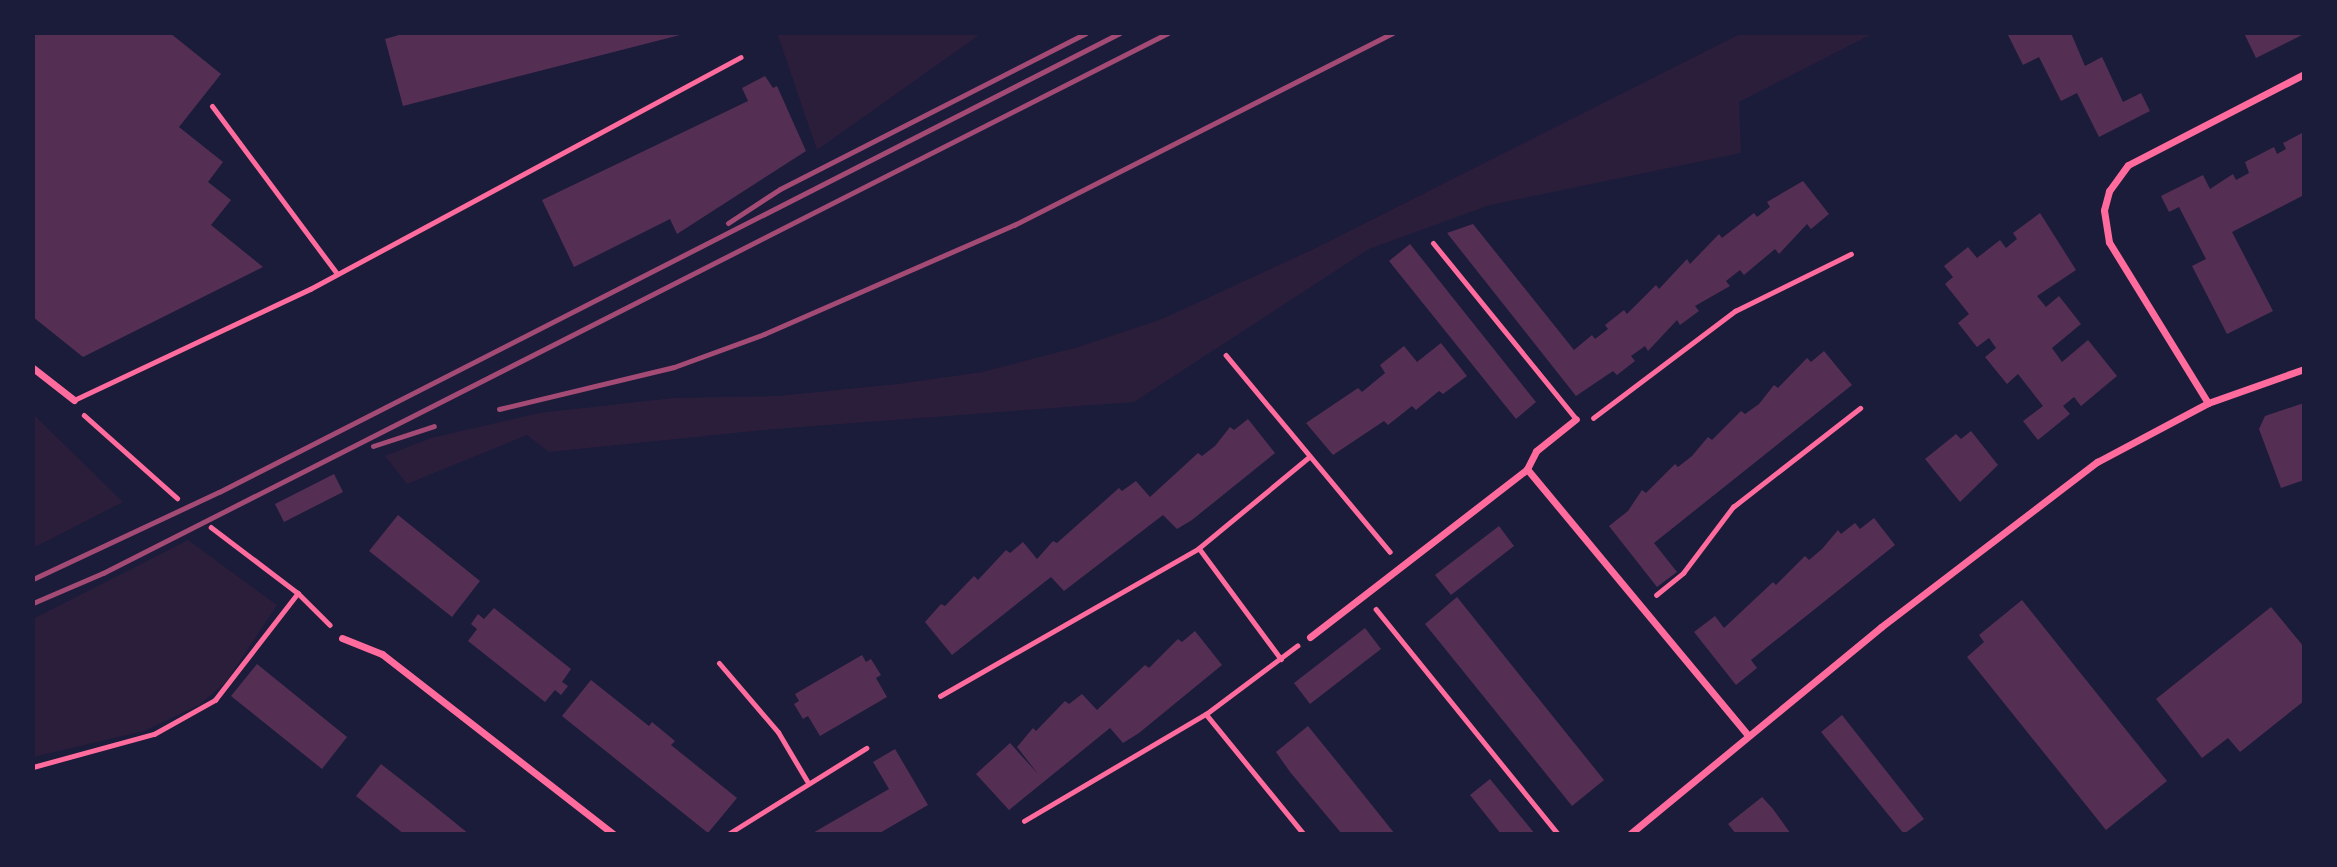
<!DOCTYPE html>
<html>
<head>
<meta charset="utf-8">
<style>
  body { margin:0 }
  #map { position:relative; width:2337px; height:867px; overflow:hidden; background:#1b1b3a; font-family:"PT Sans Narrow",sans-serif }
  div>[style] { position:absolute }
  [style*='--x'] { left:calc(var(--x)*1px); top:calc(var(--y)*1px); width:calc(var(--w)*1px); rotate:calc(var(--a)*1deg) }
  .green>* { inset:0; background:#2a1e3b }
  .building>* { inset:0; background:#542f53 }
  .path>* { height:4.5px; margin:-2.25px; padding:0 2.25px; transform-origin:2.25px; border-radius:2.25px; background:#ff6b9d }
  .service>* { height:5px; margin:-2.5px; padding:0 2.5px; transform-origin:2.5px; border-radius:2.5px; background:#ff6b9d }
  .minor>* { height:7px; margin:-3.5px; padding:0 3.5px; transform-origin:3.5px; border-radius:3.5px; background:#ff6b9d }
  .rail>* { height:5px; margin:-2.5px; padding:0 2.5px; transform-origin:2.5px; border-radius:2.5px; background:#a44b75 }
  span { translate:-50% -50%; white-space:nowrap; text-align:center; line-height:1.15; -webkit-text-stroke:7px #1b1b3a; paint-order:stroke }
  .frame { position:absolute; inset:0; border:35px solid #1b1b3a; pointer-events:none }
</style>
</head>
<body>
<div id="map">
  <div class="green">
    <div style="clip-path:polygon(777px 33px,982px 33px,817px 150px)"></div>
    <div style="clip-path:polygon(1742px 33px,1874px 33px,1739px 102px,1741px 153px,1490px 205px,1369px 249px,1134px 402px,774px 429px,549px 452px,527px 435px,407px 484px,385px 456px,431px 438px,539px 413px,673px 398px,778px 396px,898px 384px,982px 372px,1078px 347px,1162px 319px,1318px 247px)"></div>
    <div style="clip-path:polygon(33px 414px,123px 502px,33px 548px)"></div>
    <div style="clip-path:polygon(188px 540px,277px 605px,226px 682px,199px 705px,144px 731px,33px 757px,33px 619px)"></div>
  </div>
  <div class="building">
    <div style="clip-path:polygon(33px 33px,170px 33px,221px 74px,179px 127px,223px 162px,208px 182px,231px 200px,211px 225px,263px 267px,83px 357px,33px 317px)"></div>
    <div style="clip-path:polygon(406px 33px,684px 33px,684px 34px,403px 106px,385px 39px)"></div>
    <div style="clip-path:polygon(2007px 33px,2071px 33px,2085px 66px,2102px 57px,2123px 102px,2141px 93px,2150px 111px,2099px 137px,2077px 93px,2061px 101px,2039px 57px,2023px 65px)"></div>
    <div style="clip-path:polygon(2244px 33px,2304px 33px,2304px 34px,2256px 58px)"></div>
    <div style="clip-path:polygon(765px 76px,773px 88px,777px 86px,806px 151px,677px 234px,670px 219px,574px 267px,542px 200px,748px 101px,742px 88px)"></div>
    <div style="clip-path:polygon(2304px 132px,2304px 195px,2232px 232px,2273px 311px,2227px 334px,2192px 266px,2206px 259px,2179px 207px,2169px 212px,2161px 196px,2203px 175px,2210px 189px,2233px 174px,2236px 180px,2249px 173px,2245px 162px,2274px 147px,2277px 154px,2286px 149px,2283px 143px)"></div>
    <div style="clip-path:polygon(1803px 181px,1829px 214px,1811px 229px,1807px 224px,1779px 254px,1775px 249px,1744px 275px,1740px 270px,1726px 281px,1730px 286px,1695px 306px,1699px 311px,1680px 325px,1677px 320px,1648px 351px,1645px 346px,1631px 356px,1635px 361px,1617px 375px,1613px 371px,1576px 396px,1447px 233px,1473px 224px,1574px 350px,1592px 335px,1595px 339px,1608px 329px,1605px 325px,1624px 310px,1627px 314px,1656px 285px,1659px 289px,1687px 259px,1690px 264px,1719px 234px,1722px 238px,1754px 213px,1757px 217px,1770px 207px,1767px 202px)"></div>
    <div style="clip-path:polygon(2040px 213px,2076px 270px,2037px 296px,2046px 307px,2059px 296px,2081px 324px,2052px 348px,2062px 362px,2088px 340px,2117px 376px,2081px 406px,2074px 397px,2063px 406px,2070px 414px,2038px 440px,2023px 421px,2043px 406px,2018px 374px,2007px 384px,1985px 357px,1996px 348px,1989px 338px,1977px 347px,1958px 323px,1969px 314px,1945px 284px,1953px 277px,1944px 266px,1968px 247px,1977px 258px,2000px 240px,2006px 248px,2017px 239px,2013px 233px)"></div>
    <div style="clip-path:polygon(1410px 244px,1536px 402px,1516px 419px,1389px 261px)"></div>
    <div style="clip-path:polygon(1441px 343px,1467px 376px,1443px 394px,1439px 391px,1416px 410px,1412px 406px,1388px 425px,1384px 421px,1333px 455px,1306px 423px,1358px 388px,1362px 392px,1385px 373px,1380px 365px,1404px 346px,1417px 362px)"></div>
    <div style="clip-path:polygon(1824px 351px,1852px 385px,1654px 543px,1677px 572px,1657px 587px,1609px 526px,1628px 511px,1642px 490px,1646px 493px,1675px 464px,1678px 467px,1692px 456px,1708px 437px,1712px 440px,1741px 411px,1745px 414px,1759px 404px,1774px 385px,1778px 388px,1807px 358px,1811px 362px)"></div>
    <div style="clip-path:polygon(2304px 403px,2304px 480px,2281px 488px,2259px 429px,2265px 416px)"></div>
    <div style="clip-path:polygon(1248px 419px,1275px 453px,1192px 520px,1177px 529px,1163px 515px,1064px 591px,1051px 577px,952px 655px,925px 622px,941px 604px,945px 606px,974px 576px,978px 580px,1006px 550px,1010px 553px,1023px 542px,1037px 559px,1053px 541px,1057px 543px,1119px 488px,1122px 491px,1136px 481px,1150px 497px,1198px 453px,1202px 456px,1215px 446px,1230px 427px,1234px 430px)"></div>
    <div style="clip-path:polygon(1971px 431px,1998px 465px,1960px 502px,1925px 459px,1956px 434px,1961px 439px)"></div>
    <div style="clip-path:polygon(334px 474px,343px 492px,284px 522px,275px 504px)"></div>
    <div style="clip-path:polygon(398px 515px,480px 581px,452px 617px,369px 551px)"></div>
    <div style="clip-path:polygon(1874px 518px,1895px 545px,1751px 660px,1757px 668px,1736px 685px,1694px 632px,1715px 616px,1724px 628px,1773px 582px,1776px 585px,1805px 556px,1809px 560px,1822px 549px,1838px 530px,1841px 534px,1855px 523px,1860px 529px)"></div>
    <div style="clip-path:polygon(1499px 526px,1514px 546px,1451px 595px,1435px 575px)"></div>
    <div style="clip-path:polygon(1457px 597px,1604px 780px,1572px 806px,1425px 624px)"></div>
    <div style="clip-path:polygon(2022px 600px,2167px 781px,2106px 830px,1967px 657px,1984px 642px,1979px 635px)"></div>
    <div style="clip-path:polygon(2271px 607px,2304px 647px,2304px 701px,2240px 752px,2228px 738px,2202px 758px,2156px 699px)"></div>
    <div style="clip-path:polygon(494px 608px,571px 669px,562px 682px,568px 686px,561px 695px,555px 690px,545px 702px,468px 641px,477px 629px,471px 624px,478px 614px,484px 619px)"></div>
    <div style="clip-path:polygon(1365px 628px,1381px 649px,1310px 704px,1294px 683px)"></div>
    <div style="clip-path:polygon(1195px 631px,1222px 665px,1139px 733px,1123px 743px,1110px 728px,1009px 810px,976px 774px,1010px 743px,1038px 774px,1017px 747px,1033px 728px,1036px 731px,1065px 701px,1069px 704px,1082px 694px,1097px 710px,1145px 665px,1149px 668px,1178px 639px,1182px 642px)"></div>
    <div style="clip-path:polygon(862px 655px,866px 662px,871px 659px,881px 675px,876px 678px,887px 697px,820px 736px,808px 716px,803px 719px,794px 704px,799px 701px,795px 694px)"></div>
    <div style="clip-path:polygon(257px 664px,347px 737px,322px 769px,231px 696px)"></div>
    <div style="clip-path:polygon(591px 680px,649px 726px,652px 722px,675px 741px,671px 745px,737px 798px,708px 833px,562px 716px)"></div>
    <div style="clip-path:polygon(1842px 715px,1924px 819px,1904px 834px,1821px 732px)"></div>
    <div style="clip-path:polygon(1308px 726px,1355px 784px,1395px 834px,1342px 834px,1290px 772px,1276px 752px)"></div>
    <div style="clip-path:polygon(895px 749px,928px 805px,878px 834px,811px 834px,889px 789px,873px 762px)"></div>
    <div style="clip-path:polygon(381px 764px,427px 800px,469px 834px,404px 834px,356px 796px)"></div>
    <div style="clip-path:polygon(1490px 779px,1535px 834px,1501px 834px,1470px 795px)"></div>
    <div style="clip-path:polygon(1762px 797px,1773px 809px,1791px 834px,1736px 834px,1728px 824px)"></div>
  </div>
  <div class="path">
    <div style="--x:1226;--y:355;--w:256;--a:50.2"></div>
    <div style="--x:84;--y:415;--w:125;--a:41.7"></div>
    <div style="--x:1593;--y:418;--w:178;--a:-37"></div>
    <div style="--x:1735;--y:311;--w:129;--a:-26.2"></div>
    <div style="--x:211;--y:527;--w:109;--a:37.2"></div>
    <div style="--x:298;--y:593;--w:45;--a:45"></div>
    <div style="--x:1199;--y:548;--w:138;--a:53.5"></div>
    <div style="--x:1656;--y:595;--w:35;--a:-39"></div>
    <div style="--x:1683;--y:573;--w:83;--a:-52.9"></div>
    <div style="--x:1733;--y:507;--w:161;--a:-37.9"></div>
    <div style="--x:1376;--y:609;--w:289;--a:51"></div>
    <div style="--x:940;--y:696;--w:298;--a:-29.7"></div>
    <div style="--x:1199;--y:548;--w:143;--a:-39.6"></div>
    <div style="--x:1206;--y:714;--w:155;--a:50.8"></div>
    <div style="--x:33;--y:767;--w:125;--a:-15.3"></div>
    <div style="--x:154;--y:734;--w:70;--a:-29.1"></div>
    <div style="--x:215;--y:700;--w:135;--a:-52.2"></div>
    <div style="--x:1024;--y:821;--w:211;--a:-30.5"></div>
    <div style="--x:1206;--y:714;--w:114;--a:-36.8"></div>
  </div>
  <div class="service">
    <div style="--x:212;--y:106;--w:209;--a:53.3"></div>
    <div style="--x:1433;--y:243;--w:227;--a:50.9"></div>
    <div style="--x:74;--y:400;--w:261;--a:-25.2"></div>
    <div style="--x:310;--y:289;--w:489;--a:-28.3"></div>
    <div style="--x:719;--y:663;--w:91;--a:49.5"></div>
    <div style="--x:778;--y:732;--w:57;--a:59.4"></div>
    <div style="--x:728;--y:834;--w:163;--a:-31.9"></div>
  </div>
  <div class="minor">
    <div style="--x:33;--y:368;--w:52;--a:38"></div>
    <div style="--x:2208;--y:403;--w:189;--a:-121.6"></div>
    <div style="--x:2109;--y:242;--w:32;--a:-99"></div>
    <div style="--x:2104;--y:210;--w:20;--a:-75"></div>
    <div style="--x:2109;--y:191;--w:32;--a:-54"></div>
    <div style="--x:2128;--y:165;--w:198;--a:-27.3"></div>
    <div style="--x:1527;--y:469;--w:20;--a:-63"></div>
    <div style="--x:1536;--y:451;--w:51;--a:-38.7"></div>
    <div style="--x:1310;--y:637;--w:274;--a:-37.7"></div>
    <div style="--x:1527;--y:469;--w:346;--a:50.3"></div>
    <div style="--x:342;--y:638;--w:43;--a:21.8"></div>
    <div style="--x:382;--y:654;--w:293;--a:37.9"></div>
    <div style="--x:1630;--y:834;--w:325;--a:-39.5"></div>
    <div style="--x:1881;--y:627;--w:272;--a:-37.4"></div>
    <div style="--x:2097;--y:462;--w:126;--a:-28"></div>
    <div style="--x:2208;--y:403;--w:102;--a:-19.5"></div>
  </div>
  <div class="rail">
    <div style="--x:728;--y:223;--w:62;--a:-33.2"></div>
    <div style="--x:780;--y:189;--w:343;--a:-27"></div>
    <div style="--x:499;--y:409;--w:180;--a:-13.5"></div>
    <div style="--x:674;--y:367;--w:96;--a:-20.1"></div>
    <div style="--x:764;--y:334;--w:273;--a:-23.6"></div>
    <div style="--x:1014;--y:225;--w:425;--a:-26.9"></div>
    <div style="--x:373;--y:446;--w:64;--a:-18.2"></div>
    <div style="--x:33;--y:579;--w:205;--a:-25.1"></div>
    <div style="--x:219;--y:492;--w:1011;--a:-27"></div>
    <div style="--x:33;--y:603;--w:76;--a:-23.2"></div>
    <div style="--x:103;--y:573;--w:1194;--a:-26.89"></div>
  </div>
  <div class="frame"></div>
</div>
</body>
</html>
